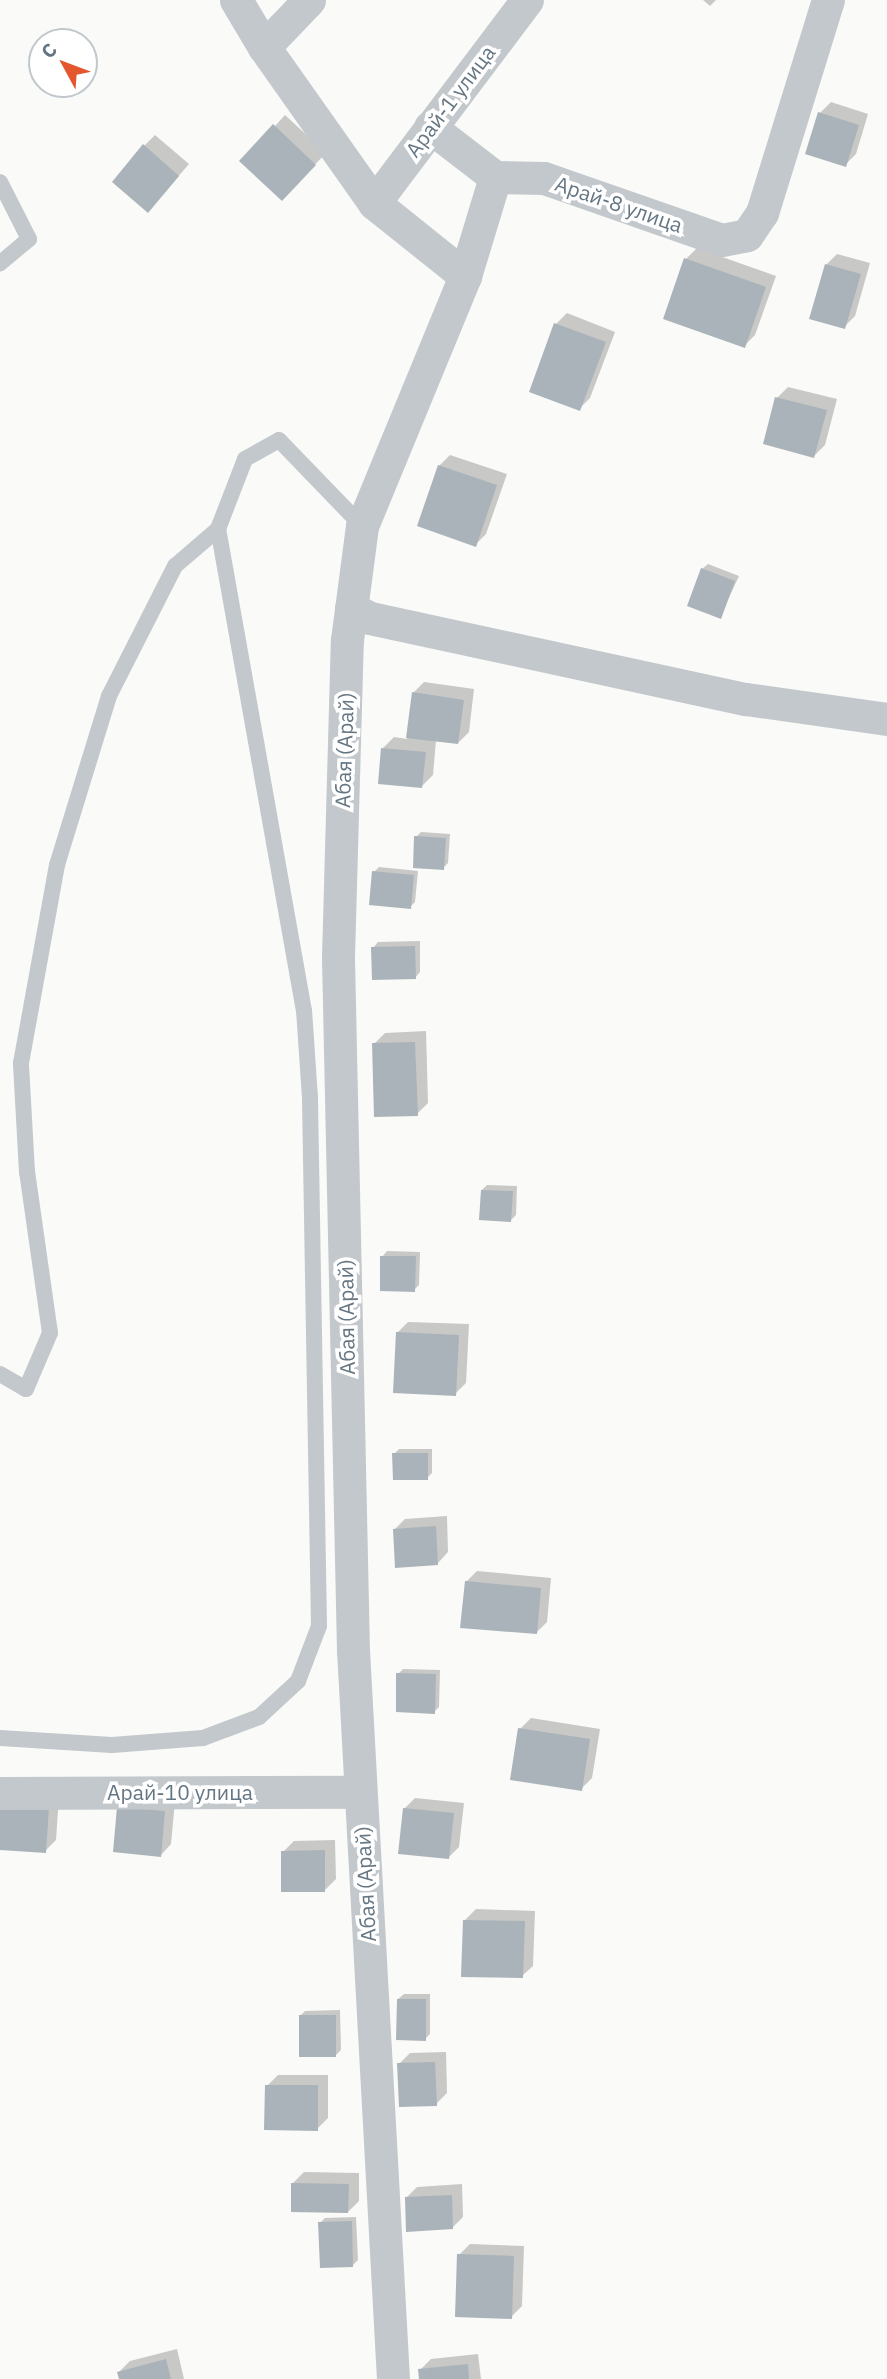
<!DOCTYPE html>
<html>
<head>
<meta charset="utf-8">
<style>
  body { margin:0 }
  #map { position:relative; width:887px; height:2379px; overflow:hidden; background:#fafaf8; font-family:"IBM Plex Sans",sans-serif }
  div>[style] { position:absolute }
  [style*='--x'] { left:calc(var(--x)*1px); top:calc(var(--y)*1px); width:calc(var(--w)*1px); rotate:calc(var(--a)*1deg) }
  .shadow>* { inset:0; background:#0003 }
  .building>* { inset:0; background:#aab3b9 }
  .service>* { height:16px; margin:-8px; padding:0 8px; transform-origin:8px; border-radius:8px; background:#c3c8cc }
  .minor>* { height:33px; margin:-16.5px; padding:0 16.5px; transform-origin:16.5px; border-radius:16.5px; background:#c3c8cc }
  span { translate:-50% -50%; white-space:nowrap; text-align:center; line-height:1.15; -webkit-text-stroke:7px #fff; paint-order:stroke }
  .street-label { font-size:21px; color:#657683 }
  .north { position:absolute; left:28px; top:28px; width:70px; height:70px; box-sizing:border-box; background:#fff; border:2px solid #c1c8cd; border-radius:50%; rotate:311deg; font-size:19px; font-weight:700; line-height:28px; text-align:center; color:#657683 }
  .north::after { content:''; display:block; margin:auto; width:24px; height:32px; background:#e4572e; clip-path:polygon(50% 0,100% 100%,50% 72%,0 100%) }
</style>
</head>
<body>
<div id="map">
  <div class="shadow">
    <div style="clip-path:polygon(703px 0,716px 0,710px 6px)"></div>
    <div style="clip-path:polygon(831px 102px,868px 114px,856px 154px,845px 165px,820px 113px)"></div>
    <div style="clip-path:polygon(285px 115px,326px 153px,293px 188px,275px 126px)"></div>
    <div style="clip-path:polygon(155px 135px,189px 164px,158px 200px,144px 146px)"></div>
    <div style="clip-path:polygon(697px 248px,776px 276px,755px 335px,744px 346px,686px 259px)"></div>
    <div style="clip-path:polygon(837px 254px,870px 263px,855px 316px,844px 327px,826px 265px)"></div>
    <div style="clip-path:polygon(567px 313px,615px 332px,590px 398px,579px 409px,556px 324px)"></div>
    <div style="clip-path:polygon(788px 387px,837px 399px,825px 445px,814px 456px,777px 398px)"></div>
    <div style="clip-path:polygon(450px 455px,507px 474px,486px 534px,475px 545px,439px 466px)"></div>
    <div style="clip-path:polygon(708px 564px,739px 576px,720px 617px,702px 569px)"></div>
    <div style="clip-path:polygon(424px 682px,474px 689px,469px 732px,458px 743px,436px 740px,433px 775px,422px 786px,383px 748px,394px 737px,407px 739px,413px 693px)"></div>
    <div style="clip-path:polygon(421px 832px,450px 834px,448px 863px,443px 868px,416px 837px)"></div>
    <div style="clip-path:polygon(379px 867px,418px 871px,415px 902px,410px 907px,374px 872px)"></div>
    <div style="clip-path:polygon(420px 941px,420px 972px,415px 978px,373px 948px,378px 942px)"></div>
    <div style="clip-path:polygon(426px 1031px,428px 1103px,417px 1114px,374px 1044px,385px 1033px)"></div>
    <div style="clip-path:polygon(487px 1185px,517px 1186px,516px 1215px,511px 1220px,482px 1190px)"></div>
    <div style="clip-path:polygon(387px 1251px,420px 1252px,419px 1285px,414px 1290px,382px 1257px)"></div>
    <div style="clip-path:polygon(408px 1322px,469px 1324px,466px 1383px,455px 1394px,397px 1333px)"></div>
    <div style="clip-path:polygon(399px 1449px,432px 1449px,432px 1473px,427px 1478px,394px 1454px)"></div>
    <div style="clip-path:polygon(447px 1516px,448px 1552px,438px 1563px,394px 1530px,405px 1519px)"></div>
    <div style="clip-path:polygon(477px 1571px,551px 1578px,547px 1622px,536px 1633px,466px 1582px)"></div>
    <div style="clip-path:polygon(403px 1669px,440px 1670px,439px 1707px,434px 1712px,398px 1674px)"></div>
    <div style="clip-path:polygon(531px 1718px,600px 1729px,592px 1778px,581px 1789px,520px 1729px)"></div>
    <div style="clip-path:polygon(59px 1796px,56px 1840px,45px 1851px,0 1848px)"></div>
    <div style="clip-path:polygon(415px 1798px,464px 1803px,459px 1847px,449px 1857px,404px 1809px)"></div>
    <div style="clip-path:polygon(175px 1801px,171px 1844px,161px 1855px,119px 1807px)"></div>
    <div style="clip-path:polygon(335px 1840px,336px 1879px,325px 1890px,283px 1852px,294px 1841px)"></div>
    <div style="clip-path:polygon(476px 1909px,535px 1911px,533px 1966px,522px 1976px,465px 1920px)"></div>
    <div style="clip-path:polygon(404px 1994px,430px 1994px,430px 2034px,425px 2039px,398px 1999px)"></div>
    <div style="clip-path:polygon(340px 2010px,341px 2050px,336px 2055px,300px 2016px,305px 2011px)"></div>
    <div style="clip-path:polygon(446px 2052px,447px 2093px,436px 2104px,399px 2064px,410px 2053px)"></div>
    <div style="clip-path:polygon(278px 2075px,328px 2075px,328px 2118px,317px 2129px,267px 2086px)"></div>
    <div style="clip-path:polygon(304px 2172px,359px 2173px,359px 2201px,348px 2212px,293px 2183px)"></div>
    <div style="clip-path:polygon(462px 2184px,463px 2217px,452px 2228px,406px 2198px,417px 2187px)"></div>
    <div style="clip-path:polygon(356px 2217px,358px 2260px,353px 2265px,320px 2223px,325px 2218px)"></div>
    <div style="clip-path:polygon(470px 2244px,524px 2246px,522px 2306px,511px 2317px,459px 2255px)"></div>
    <div style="clip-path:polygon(177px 2349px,184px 2379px,121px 2379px,119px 2372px,130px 2361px)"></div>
    <div style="clip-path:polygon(478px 2354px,481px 2379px,421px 2379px,420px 2370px,431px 2359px)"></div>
  </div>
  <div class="building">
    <div style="clip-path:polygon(818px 112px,859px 125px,846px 167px,805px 154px)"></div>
    <div style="clip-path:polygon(273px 124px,316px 165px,282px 201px,239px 161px)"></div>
    <div style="clip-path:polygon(143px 144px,179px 176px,148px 213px,112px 182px)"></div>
    <div style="clip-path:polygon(684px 258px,766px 287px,745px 348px,663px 319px)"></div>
    <div style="clip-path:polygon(825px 264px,861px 274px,845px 329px,809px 319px)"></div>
    <div style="clip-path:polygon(554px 323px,606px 342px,580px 411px,529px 392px)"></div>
    <div style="clip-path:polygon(775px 397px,827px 410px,814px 458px,763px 444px)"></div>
    <div style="clip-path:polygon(438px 465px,497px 485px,476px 547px,417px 526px)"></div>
    <div style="clip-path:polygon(701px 568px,735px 581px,721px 619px,687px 606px)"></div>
    <div style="clip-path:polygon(412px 692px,464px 700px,458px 744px,406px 738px)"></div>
    <div style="clip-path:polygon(381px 748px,426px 752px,422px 788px,378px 784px)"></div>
    <div style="clip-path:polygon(414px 836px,446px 838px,444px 870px,413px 868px)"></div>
    <div style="clip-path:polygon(372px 871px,414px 875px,411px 909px,369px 905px)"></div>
    <div style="clip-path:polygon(415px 946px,416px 979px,372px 980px,371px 947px)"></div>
    <div style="clip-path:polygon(415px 1042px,418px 1116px,374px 1117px,372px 1043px)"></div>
    <div style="clip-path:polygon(481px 1190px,513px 1191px,511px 1222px,479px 1220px)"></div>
    <div style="clip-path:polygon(380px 1256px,416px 1256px,415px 1292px,380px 1291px)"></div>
    <div style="clip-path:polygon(396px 1332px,459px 1335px,456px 1396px,393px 1393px)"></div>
    <div style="clip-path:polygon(392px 1453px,428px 1453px,428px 1480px,393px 1480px)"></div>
    <div style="clip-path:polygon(436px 1526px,438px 1565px,395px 1568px,393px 1529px)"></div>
    <div style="clip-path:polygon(465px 1581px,541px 1588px,537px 1634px,460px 1628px)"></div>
    <div style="clip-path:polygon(396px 1673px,436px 1674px,435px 1714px,396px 1712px)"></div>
    <div style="clip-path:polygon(518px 1728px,590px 1739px,582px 1791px,510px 1780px)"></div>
    <div style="clip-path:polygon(0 1803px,49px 1806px,46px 1853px,0 1850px)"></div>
    <div style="clip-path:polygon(117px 1807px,165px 1811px,161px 1857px,113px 1852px)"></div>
    <div style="clip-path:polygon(403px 1808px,454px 1813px,449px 1859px,398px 1854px)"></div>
    <div style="clip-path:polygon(325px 1850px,325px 1892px,281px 1892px,281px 1851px)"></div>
    <div style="clip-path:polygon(463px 1920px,525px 1921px,523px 1978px,461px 1977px)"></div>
    <div style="clip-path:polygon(397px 1999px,426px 1999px,426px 2041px,396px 2040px)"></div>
    <div style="clip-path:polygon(299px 2015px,336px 2015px,336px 2057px,299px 2057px)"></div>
    <div style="clip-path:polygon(435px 2062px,437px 2106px,399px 2107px,397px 2063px)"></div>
    <div style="clip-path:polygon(265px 2085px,318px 2085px,318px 2131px,264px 2130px)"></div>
    <div style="clip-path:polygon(291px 2183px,349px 2184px,348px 2213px,291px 2212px)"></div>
    <div style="clip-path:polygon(452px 2195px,453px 2229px,406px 2232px,405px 2197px)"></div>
    <div style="clip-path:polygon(352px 2221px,353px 2267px,320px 2268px,318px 2222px)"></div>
    <div style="clip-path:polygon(457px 2254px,514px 2256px,512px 2319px,455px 2317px)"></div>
    <div style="clip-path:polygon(166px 2359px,171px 2379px,119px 2379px,117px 2372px)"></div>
    <div style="clip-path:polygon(468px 2364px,469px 2379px,419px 2379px,418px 2369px)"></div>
  </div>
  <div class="service">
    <div style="--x:0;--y:182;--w:64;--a:63"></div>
    <div style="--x:29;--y:239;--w:38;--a:140"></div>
    <div style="--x:0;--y:1374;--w:30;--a:30"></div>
    <div style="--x:26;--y:1389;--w:61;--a:-66.8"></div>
    <div style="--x:50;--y:1333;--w:163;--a:-98.1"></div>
    <div style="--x:27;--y:1172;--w:109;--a:-93.2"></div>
    <div style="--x:21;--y:1063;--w:201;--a:-79.7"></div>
    <div style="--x:57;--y:865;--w:177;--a:-72.9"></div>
    <div style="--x:109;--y:696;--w:146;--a:-63.1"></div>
    <div style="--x:175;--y:566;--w:57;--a:-40.7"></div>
    <div style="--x:0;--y:1738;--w:112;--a:3.6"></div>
    <div style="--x:112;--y:1745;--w:91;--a:-4.4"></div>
    <div style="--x:203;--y:1738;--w:60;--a:-20.6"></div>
    <div style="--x:259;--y:1717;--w:53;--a:-42.7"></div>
    <div style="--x:298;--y:1681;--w:59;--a:-69.1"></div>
    <div style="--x:319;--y:1626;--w:528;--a:-90.98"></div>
    <div style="--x:310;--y:1098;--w:87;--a:-93.9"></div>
    <div style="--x:304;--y:1011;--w:490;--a:-100.1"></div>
    <div style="--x:218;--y:529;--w:75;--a:-68.9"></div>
    <div style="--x:245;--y:459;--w:39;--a:-29"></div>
    <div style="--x:279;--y:440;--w:120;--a:46"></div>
  </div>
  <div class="minor">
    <div style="--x:236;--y:0;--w:55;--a:59.2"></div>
    <div style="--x:264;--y:47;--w:191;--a:54.8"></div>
    <div style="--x:374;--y:203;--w:117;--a:38.7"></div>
    <div style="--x:264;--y:47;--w:65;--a:-46.2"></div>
    <div style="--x:430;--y:127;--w:82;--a:37.6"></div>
    <div style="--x:495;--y:177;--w:49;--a:1.2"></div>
    <div style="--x:544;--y:178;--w:188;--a:19.2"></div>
    <div style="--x:722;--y:240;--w:25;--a:-11"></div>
    <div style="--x:747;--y:235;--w:27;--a:-56"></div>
    <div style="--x:762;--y:213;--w:223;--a:-72.8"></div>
    <div style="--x:374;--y:203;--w:254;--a:-53"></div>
    <div style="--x:351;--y:608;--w:21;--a:28"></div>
    <div style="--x:370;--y:618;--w:385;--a:12.2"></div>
    <div style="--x:746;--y:699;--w:142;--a:8.1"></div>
    <div style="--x:0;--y:1793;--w:360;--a:-0.2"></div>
    <div style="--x:393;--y:2379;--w:729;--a:-93.14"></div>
    <div style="--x:353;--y:1651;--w:694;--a:-91.24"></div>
    <div style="--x:338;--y:957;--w:317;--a:-88.4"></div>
    <div style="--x:347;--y:640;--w:115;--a:-82.5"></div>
    <div style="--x:362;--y:526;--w:270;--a:-67.6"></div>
    <div style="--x:465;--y:276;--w:103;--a:-73.1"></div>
  </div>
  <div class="street-label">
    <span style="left:450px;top:101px;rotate:-53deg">Арай-1 улица</span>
    <span style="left:619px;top:204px;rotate:19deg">Арай-8 улица</span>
    <span style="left:344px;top:750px;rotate:-88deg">Абая (Арай)</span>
    <span style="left:346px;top:1317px;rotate:-91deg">Абая (Арай)</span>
    <span style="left:180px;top:1792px">Арай-10 улица</span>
    <span style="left:365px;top:1884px;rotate:-93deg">Абая (Арай)</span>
  </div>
  <div class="north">С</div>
</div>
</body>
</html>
